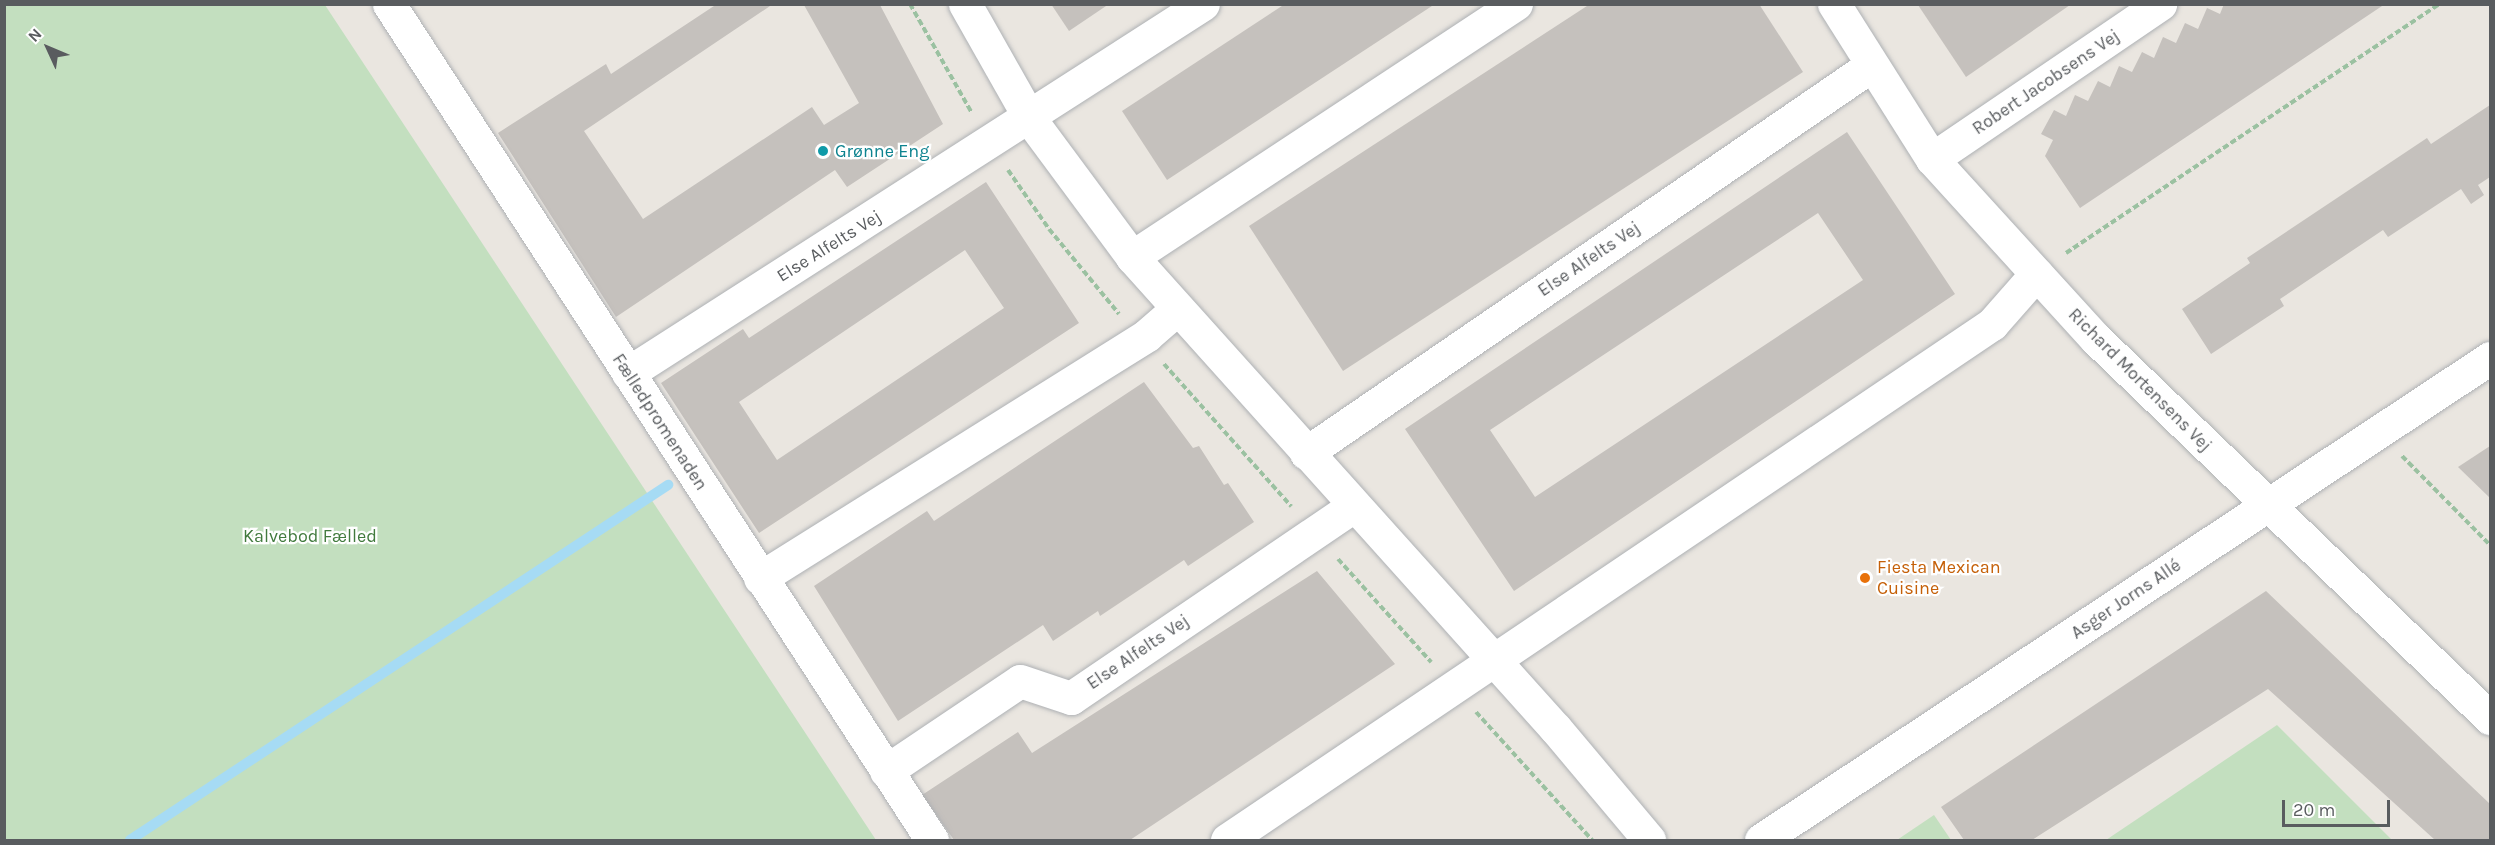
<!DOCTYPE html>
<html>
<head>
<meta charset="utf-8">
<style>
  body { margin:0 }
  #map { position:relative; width:2495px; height:845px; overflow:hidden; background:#eae6e0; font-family:Karla,sans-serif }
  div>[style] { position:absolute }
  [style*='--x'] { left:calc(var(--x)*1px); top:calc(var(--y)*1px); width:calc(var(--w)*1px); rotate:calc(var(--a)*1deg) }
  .green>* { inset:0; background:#c3dfbf }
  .stream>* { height:10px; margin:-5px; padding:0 5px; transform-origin:5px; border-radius:5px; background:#a6dbf4 }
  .building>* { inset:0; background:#c5c1bd }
  .path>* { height:4px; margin-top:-2px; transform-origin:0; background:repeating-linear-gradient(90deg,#9bc1a1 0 6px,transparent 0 9px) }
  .roads { filter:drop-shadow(0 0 2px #aeb1b4) drop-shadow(0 0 2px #aeb1b4) }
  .minor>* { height:33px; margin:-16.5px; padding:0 16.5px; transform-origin:16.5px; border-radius:16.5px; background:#fff }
  .dots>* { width:16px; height:16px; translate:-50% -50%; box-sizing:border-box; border:3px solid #fff; border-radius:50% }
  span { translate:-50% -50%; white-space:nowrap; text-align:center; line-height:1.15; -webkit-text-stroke:4.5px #fff; paint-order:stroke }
  .street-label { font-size:18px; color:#595c5f }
  .culture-label { font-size:18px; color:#0d838f }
  .left { translate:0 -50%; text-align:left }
  .park-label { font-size:18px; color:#417a3d }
  .food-label { font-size:18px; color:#c56008 }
  .frame { position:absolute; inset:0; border:6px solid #595c5f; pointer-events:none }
  .north { position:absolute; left:18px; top:18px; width:60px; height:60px; -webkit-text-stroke:4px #fff; paint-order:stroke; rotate:314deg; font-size:16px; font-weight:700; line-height:24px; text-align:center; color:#595c5f }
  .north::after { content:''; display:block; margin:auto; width:21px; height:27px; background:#595c5f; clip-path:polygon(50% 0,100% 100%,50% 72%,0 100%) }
  .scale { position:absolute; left:2282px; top:800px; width:108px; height:27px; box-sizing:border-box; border:3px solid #595c5f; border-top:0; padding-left:8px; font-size:18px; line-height:21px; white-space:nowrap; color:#595c5f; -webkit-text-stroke:4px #fff; paint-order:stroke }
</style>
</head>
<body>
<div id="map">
  <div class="green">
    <div style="clip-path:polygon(5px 4px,325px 5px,876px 840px,5px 840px)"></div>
    <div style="clip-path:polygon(2277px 725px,2392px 840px,2106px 840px)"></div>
    <div style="clip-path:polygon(1934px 815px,1951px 840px,1897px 840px)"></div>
  </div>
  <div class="stream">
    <div style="--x:130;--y:840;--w:645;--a:-33.42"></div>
  </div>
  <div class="building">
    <div style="clip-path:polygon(717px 4px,773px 4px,584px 131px,643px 219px,812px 107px,824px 125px,859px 103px,804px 5px,880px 5px,943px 124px,847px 187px,835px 170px,616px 317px,498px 133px,606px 64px,611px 74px)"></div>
    <div style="clip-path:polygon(1051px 4px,1109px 4px,1069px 31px)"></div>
    <div style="clip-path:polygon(1285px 4px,1435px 4px,1167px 180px,1122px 111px)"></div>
    <div style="clip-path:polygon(1590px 4px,1759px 4px,1803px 72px,1343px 371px,1249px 226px)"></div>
    <div style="clip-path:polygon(2224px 4px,2385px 4px,2080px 208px,2045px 156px,2053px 140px,2041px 134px,2054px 110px,2066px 116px,2075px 95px,2088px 101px,2098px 81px,2110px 87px,2119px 66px,2132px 72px,2142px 52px,2154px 58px,2163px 37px,2176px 43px,2185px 23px,2198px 29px,2207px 8px,2220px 14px)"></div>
    <div style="clip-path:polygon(1918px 5px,2070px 5px,1966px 77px)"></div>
    <div style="clip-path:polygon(2490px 105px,2490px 177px,2478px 185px,2484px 195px,2471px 204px,2461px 189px,2388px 237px,2383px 230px,2280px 299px,2284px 306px,2211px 354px,2182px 309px,2250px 263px,2247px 258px,2427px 138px,2431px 144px)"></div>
    <div style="clip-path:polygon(evenodd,1847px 132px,1955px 294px,1514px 591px,1405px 429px,1847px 132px,1818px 213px,1863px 280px,1535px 497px,1490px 430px,1818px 213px)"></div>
    <div style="clip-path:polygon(evenodd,986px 182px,1079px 323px,759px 533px,661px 383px,743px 329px,749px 338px,986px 182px,965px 250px,1004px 308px,777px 460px,739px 402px,965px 250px)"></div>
    <div style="clip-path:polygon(1144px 382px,1193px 448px,1199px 446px,1224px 485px,1228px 483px,1254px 522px,1188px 566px,1184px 560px,1100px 616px,1098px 611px,1053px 641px,1043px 625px,898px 721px,814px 586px,927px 511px,934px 521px)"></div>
    <div style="clip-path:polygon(2490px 446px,2490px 498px,2458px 467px)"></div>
    <div style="clip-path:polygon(1317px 571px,1395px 664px,1130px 840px,954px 840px,922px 795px,1018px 732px,1032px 753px)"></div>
    <div style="clip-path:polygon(2266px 591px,2490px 804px,2490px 840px,2435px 840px,2268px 689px,2032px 840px,1964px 840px,1941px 807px)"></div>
  </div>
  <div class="path">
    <div style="--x:910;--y:4;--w:125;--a:60.4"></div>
    <div style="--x:1008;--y:170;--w:72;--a:55.2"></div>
    <div style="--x:1049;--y:229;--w:110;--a:50.5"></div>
    <div style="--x:2066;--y:253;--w:449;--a:-33.7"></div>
    <div style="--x:1164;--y:364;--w:191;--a:48.2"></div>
    <div style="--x:2402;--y:456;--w:125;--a:45.3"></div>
    <div style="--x:1338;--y:559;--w:139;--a:47.9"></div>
    <div style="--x:1476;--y:712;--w:173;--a:47.8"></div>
  </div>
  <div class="roads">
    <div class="minor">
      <div style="--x:389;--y:4;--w:997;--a:57"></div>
      <div style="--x:965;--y:4;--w:132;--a:60.5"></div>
      <div style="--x:1030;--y:119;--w:172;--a:53.5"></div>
      <div style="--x:1132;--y:257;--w:634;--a:48.07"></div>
      <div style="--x:1556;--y:729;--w:145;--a:50"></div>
      <div style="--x:1834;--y:4;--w:183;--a:57.7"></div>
      <div style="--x:1932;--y:159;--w:244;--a:47.7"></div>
      <div style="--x:2096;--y:339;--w:547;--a:43.89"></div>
      <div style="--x:1932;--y:159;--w:276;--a:-34.2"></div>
      <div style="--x:1132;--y:257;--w:460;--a:-33.4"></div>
      <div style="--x:628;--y:373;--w:683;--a:-32.69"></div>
      <div style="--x:1306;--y:453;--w:686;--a:-34.43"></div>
      <div style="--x:760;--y:578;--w:457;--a:-32.1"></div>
      <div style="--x:1147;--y:335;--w:40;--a:-41"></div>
      <div style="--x:886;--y:771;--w:161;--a:-33.9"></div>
      <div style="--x:1020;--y:681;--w:54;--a:18.4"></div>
      <div style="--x:1071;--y:698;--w:341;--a:-34.2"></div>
      <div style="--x:1227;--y:840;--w:923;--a:-34"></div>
      <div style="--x:1992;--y:324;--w:67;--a:-48.7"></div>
      <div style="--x:1761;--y:840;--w:874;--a:-33.47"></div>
    </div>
  </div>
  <div class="dots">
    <div style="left:823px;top:151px;background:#0f9aa8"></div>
    <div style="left:1865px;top:578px;background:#e8710a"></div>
  </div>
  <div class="street-label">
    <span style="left:2046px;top:82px;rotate:-34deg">Robert Jacobsens Vej</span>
    <span style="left:829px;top:246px;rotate:-32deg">Else Alfelts Vej</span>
    <span style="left:1589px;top:259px;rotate:-34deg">Else Alfelts Vej</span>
    <span style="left:2140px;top:380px;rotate:45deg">Richard Mortensens Vej</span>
    <span style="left:660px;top:422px;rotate:57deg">Fælledpromenaden</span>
    <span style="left:2126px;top:599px;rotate:-34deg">Asger Jorns Allé</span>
    <span style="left:1138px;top:652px;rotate:-34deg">Else Alfelts Vej</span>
  </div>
  <div class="culture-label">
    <span class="left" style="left:835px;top:151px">Grønne Eng</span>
  </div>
  <div class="park-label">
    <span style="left:310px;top:536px">Kalvebod Fælled</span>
  </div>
  <div class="food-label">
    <span class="left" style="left:1877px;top:578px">Fiesta Mexican<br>Cuisine</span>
  </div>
  <div class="frame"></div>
  <div class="north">N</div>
  <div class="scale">20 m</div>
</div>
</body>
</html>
